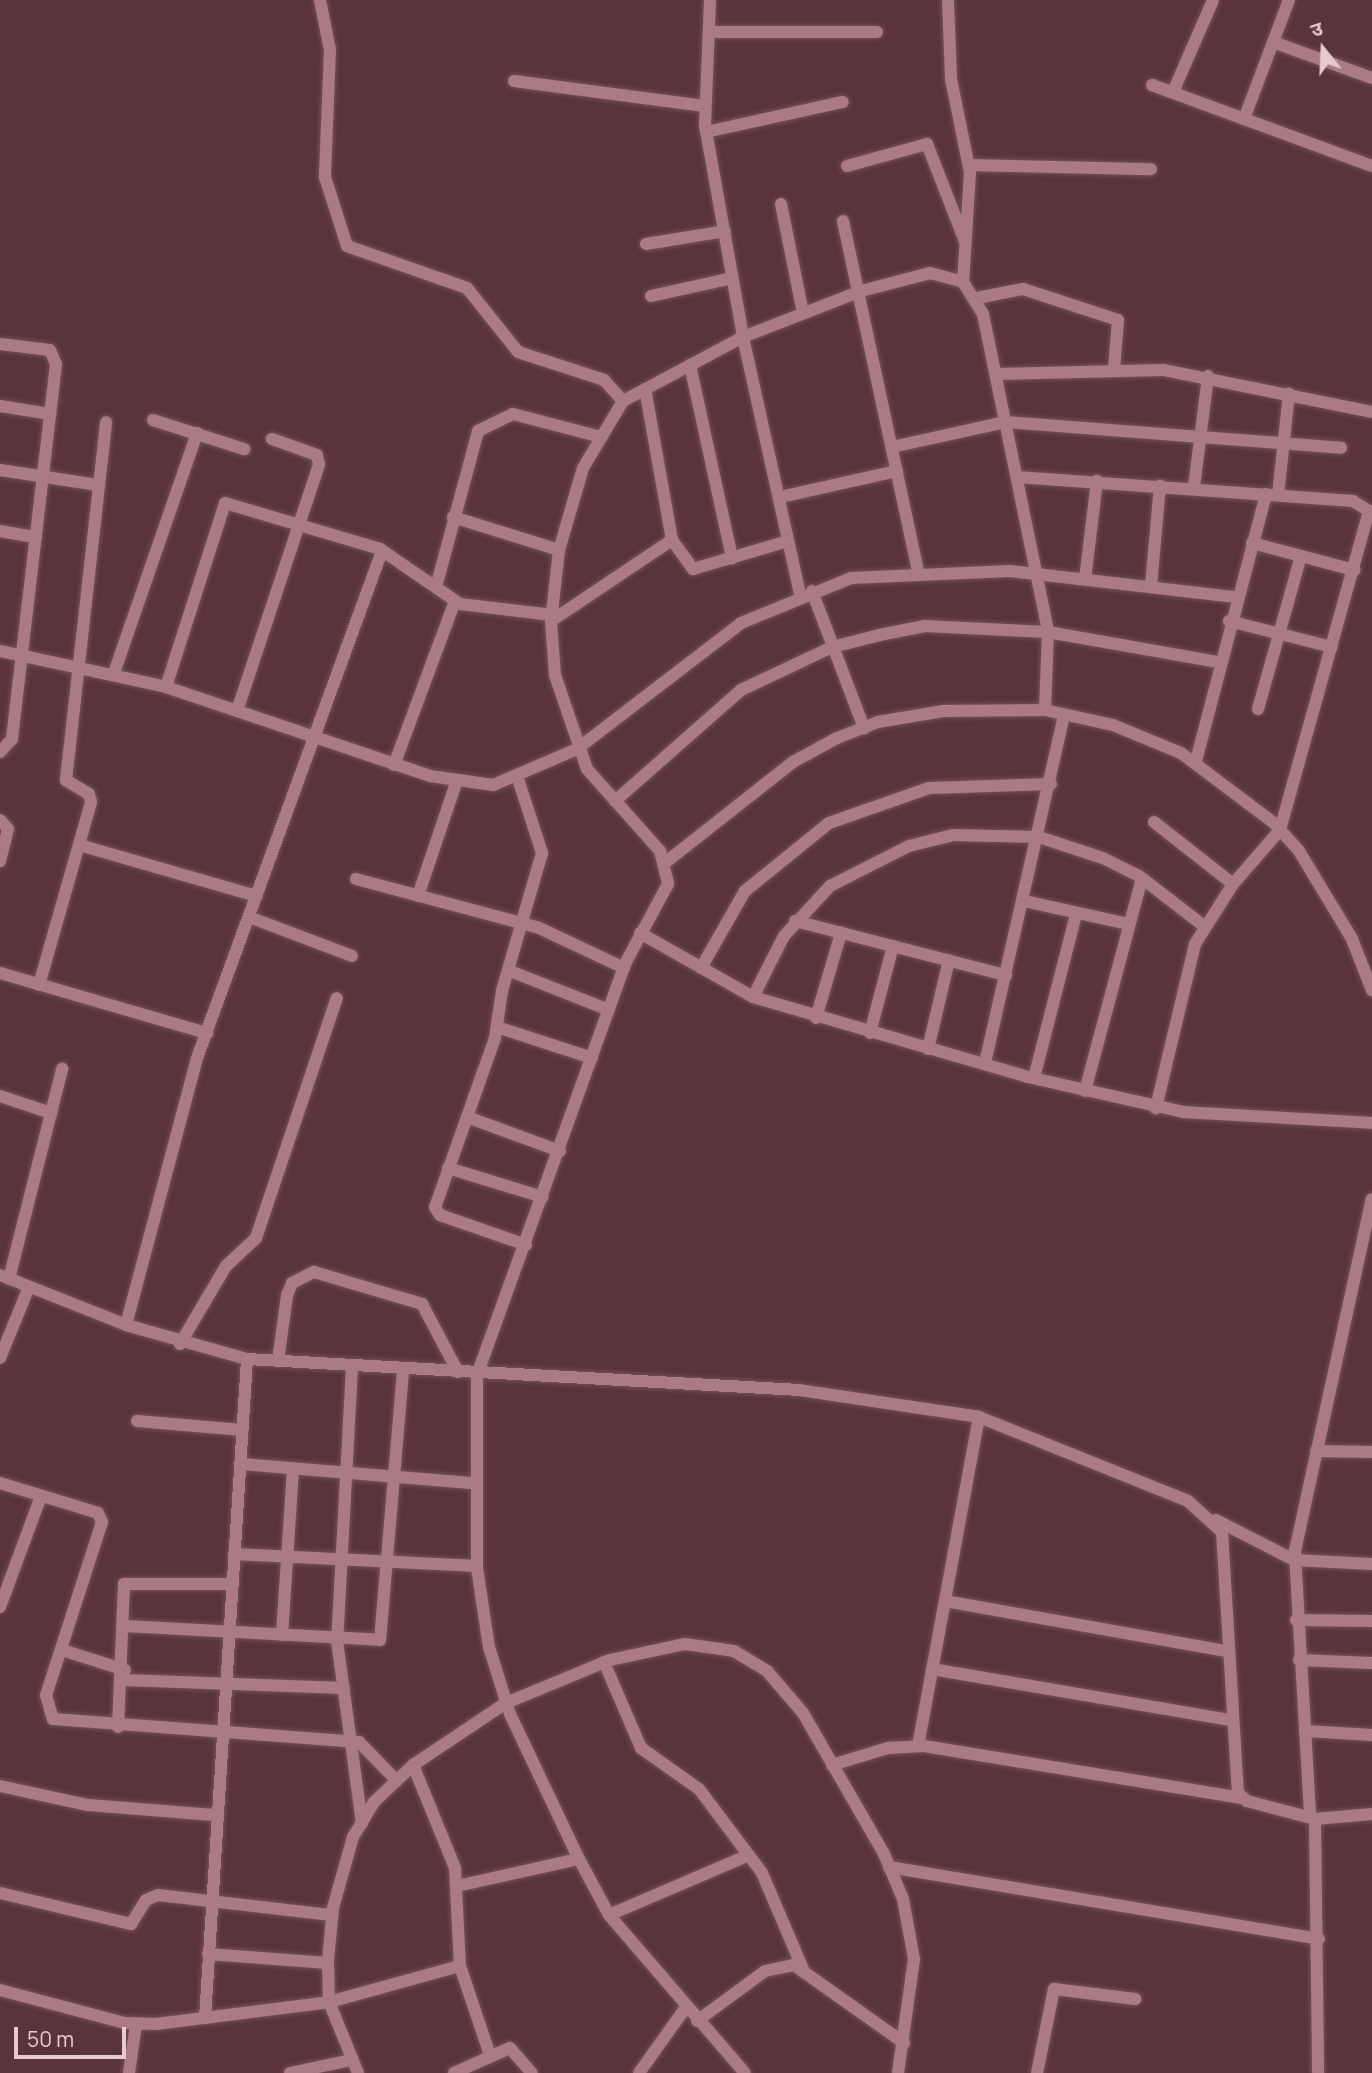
<!DOCTYPE html>
<html>
<head>
<meta charset="utf-8">
<style>
  body { margin:0 }
  #map { position:relative; width:1372px; height:2073px; overflow:hidden; background:#5b333a; font-family:Manrope,"Noto Sans Devanagari",sans-serif }
  div>[style] { position:absolute }
  [style*='--x'] { left:calc(var(--x)*1px); top:calc(var(--y)*1px); width:calc(var(--w)*1px); rotate:calc(var(--a)*1deg) }
  .roads { filter:drop-shadow(0 0 2px #735258) drop-shadow(0 0 2px #735258) }
  .minor>* { height:12px; margin:-6px; padding:0 6px; transform-origin:6px; border-radius:6px; background:#aa7b82 }
  span { translate:-50% -50%; white-space:nowrap; text-align:center; line-height:1.15; -webkit-text-stroke:5px #5b333a; paint-order:stroke }
  .north { position:absolute; left:1288px; top:14px; width:70px; height:70px; -webkit-text-stroke:5px #5b333a; paint-order:stroke; rotate:342deg; font-size:19px; font-weight:700; line-height:28px; text-align:center; color:#e5cbce }
  .north::after { content:''; display:block; margin:auto; width:24px; height:32px; background:#e5cbce; clip-path:polygon(50% 0,100% 100%,50% 72%,0 100%) }
  .scale { position:absolute; left:14px; top:2027px; width:112px; height:32px; box-sizing:border-box; border:4px solid #e5cbce; border-top:0; padding-left:9px; font-size:21px; line-height:24px; white-space:nowrap; color:#e5cbce; -webkit-text-stroke:5px #5b333a; paint-order:stroke }
</style>
</head>
<body>
<div id="map">
  <div class="roads">
    <div class="minor">
      <div style="--x:320;--y:0;--w:51;--a:78.7"></div>
      <div style="--x:330;--y:50;--w:127;--a:92.3"></div>
      <div style="--x:325;--y:177;--w:72;--a:72.3"></div>
      <div style="--x:347;--y:246;--w:127;--a:19.3"></div>
      <div style="--x:467;--y:288;--w:82;--a:51.4"></div>
      <div style="--x:518;--y:352;--w:90;--a:18"></div>
      <div style="--x:604;--y:380;--w:28;--a:48"></div>
      <div style="--x:623;--y:401;--w:78;--a:120.8"></div>
      <div style="--x:583;--y:468;--w:85;--a:106.3"></div>
      <div style="--x:559;--y:550;--w:71;--a:96.4"></div>
      <div style="--x:551;--y:621;--w:54;--a:85.8"></div>
      <div style="--x:555;--y:675;--w:99;--a:71.2"></div>
      <div style="--x:587;--y:769;--w:110;--a:48.3"></div>
      <div style="--x:660;--y:851;--w:34;--a:76"></div>
      <div style="--x:668;--y:884;--w:91;--a:118.3"></div>
      <div style="--x:625;--y:964;--w:436;--a:109.8"></div>
      <div style="--x:477;--y:1374;--w:194;--a:90"></div>
      <div style="--x:477;--y:1568;--w:80;--a:81.4"></div>
      <div style="--x:489;--y:1647;--w:70;--a:72.6"></div>
      <div style="--x:510;--y:1714;--w:161;--a:64.6"></div>
      <div style="--x:579;--y:1859;--w:64;--a:61.8"></div>
      <div style="--x:609;--y:1915;--w:208;--a:49.3"></div>
      <div style="--x:710;--y:0;--w:125;--a:92.3"></div>
      <div style="--x:705;--y:125;--w:215;--a:79.8"></div>
      <div style="--x:743;--y:337;--w:263;--a:77.5"></div>
      <div style="--x:948;--y:0;--w:79;--a:87.8"></div>
      <div style="--x:951;--y:79;--w:95;--a:78.5"></div>
      <div style="--x:970;--y:172;--w:110;--a:93.6"></div>
      <div style="--x:710;--y:32;--w:167;--a:0"></div>
      <div style="--x:1273;--y:42;--w:105;--a:20"></div>
      <div style="--x:514;--y:81;--w:192;--a:7.5"></div>
      <div style="--x:1152;--y:85;--w:234;--a:20.2"></div>
      <div style="--x:1173;--y:92;--w:100;--a:-66.5"></div>
      <div style="--x:1244;--y:119;--w:127;--a:-69.3"></div>
      <div style="--x:706;--y:132;--w:140;--a:-12.4"></div>
      <div style="--x:969;--y:165;--w:182;--a:1.3"></div>
      <div style="--x:847;--y:166;--w:83;--a:-15.4"></div>
      <div style="--x:927;--y:144;--w:102;--a:68.7"></div>
      <div style="--x:781;--y:204;--w:111;--a:78.6"></div>
      <div style="--x:843;--y:221;--w:359;--a:77.9"></div>
      <div style="--x:646;--y:244;--w:80;--a:-9.3"></div>
      <div style="--x:651;--y:296;--w:83;--a:-12.5"></div>
      <div style="--x:977;--y:298;--w:47;--a:-11.1"></div>
      <div style="--x:1023;--y:289;--w:100;--a:18.1"></div>
      <div style="--x:1118;--y:320;--w:50;--a:94.6"></div>
      <div style="--x:0;--y:344;--w:50;--a:6.8"></div>
      <div style="--x:50;--y:350;--w:15;--a:67"></div>
      <div style="--x:56;--y:364;--w:378;--a:96.7"></div>
      <div style="--x:12;--y:739;--w:18;--a:133"></div>
      <div style="--x:690;--y:365;--w:198;--a:77.7"></div>
      <div style="--x:996;--y:374;--w:168;--a:-1.4"></div>
      <div style="--x:1164;--y:370;--w:212;--a:11.4"></div>
      <div style="--x:623;--y:401;--w:136;--a:-28.1"></div>
      <div style="--x:743;--y:337;--w:127;--a:-21.3"></div>
      <div style="--x:861;--y:291;--w:71;--a:-14.6"></div>
      <div style="--x:930;--y:273;--w:34;--a:15"></div>
      <div style="--x:963;--y:282;--w:38;--a:58"></div>
      <div style="--x:983;--y:314;--w:325;--a:78.4"></div>
      <div style="--x:1048;--y:632;--w:78;--a:92.2"></div>
      <div style="--x:0;--y:406;--w:51;--a:9.1"></div>
      <div style="--x:153;--y:420;--w:96;--a:17.7"></div>
      <div style="--x:892;--y:447;--w:117;--a:-12.4"></div>
      <div style="--x:1006;--y:422;--w:336;--a:4.4"></div>
      <div style="--x:0;--y:470;--w:99;--a:8.7"></div>
      <div style="--x:1017;--y:477;--w:337;--a:4.1"></div>
      <div style="--x:1353;--y:501;--w:19;--a:32"></div>
      <div style="--x:1369;--y:511;--w:331;--a:105.6"></div>
      <div style="--x:1280;--y:830;--w:72;--a:131"></div>
      <div style="--x:1233;--y:884;--w:71;--a:122.3"></div>
      <div style="--x:1195;--y:944;--w:169;--a:103.4"></div>
      <div style="--x:1194;--y:487;--w:112;--a:-82.8"></div>
      <div style="--x:1278;--y:495;--w:102;--a:-83.8"></div>
      <div style="--x:780;--y:497;--w:120;--a:-12.5"></div>
      <div style="--x:453;--y:517;--w:111;--a:17.3"></div>
      <div style="--x:0;--y:531;--w:36;--a:10"></div>
      <div style="--x:672;--y:540;--w:36;--a:54"></div>
      <div style="--x:693;--y:569;--w:99;--a:-16.4"></div>
      <div style="--x:1252;--y:543;--w:106;--a:14.8"></div>
      <div style="--x:1085;--y:579;--w:99;--a:-83"></div>
      <div style="--x:1151;--y:586;--w:101;--a:-84.9"></div>
      <div style="--x:436;--y:587;--w:162;--a:-74.9"></div>
      <div style="--x:478;--y:431;--w:39;--a:-26"></div>
      <div style="--x:513;--y:414;--w:91;--a:14.6"></div>
      <div style="--x:812;--y:591;--w:147;--a:69.2"></div>
      <div style="--x:551;--y:621;--w:146;--a:-33.8"></div>
      <div style="--x:672;--y:540;--w:153;--a:-100.1"></div>
      <div style="--x:1229;--y:621;--w:106;--a:14.2"></div>
      <div style="--x:0;--y:651;--w:170;--a:12.2"></div>
      <div style="--x:166;--y:687;--w:279;--a:18.6"></div>
      <div style="--x:430;--y:776;--w:64;--a:8.1"></div>
      <div style="--x:493;--y:785;--w:91;--a:-23.2"></div>
      <div style="--x:577;--y:749;--w:207;--a:-37.5"></div>
      <div style="--x:741;--y:623;--w:119;--a:-22.2"></div>
      <div style="--x:851;--y:578;--w:159;--a:-2.5"></div>
      <div style="--x:1010;--y:571;--w:227;--a:6.6"></div>
      <div style="--x:114;--y:673;--w:254;--a:-70.9"></div>
      <div style="--x:166;--y:687;--w:193;--a:-72.2"></div>
      <div style="--x:225;--y:503;--w:162;--a:16.5"></div>
      <div style="--x:380;--y:549;--w:97;--a:34.5"></div>
      <div style="--x:460;--y:604;--w:93;--a:6.8"></div>
      <div style="--x:1258;--y:709;--w:159;--a:-74.3"></div>
      <div style="--x:237;--y:711;--w:260;--a:-71.6"></div>
      <div style="--x:319;--y:464;--w:9;--a:-103"></div>
      <div style="--x:317;--y:455;--w:48;--a:-160.4"></div>
      <div style="--x:1196;--y:761;--w:276;--a:-75.3"></div>
      <div style="--x:394;--y:765;--w:175;--a:-69.6"></div>
      <div style="--x:518;--y:779;--w:78;--a:72"></div>
      <div style="--x:542;--y:853;--w:144;--a:106.2"></div>
      <div style="--x:502;--y:991;--w:48;--a:98.5"></div>
      <div style="--x:495;--y:1038;--w:179;--a:109.5"></div>
      <div style="--x:435;--y:1207;--w:9;--a:58"></div>
      <div style="--x:440;--y:1215;--w:91;--a:19.2"></div>
      <div style="--x:615;--y:801;--w:168;--a:-41.4"></div>
      <div style="--x:741;--y:690;--w:101;--a:-25.3"></div>
      <div style="--x:832;--y:647;--w:54;--a:-14"></div>
      <div style="--x:884;--y:634;--w:42;--a:-11"></div>
      <div style="--x:925;--y:626;--w:123;--a:2.8"></div>
      <div style="--x:1048;--y:632;--w:173;--a:10"></div>
      <div style="--x:0;--y:820;--w:12;--a:48"></div>
      <div style="--x:8;--y:829;--w:33;--a:104"></div>
      <div style="--x:1154;--y:822;--w:100;--a:38.1"></div>
      <div style="--x:79;--y:845;--w:185;--a:16"></div>
      <div style="--x:666;--y:862;--w:162;--a:-38.2"></div>
      <div style="--x:793;--y:762;--w:50;--a:-28.6"></div>
      <div style="--x:837;--y:738;--w:44;--a:-21.3"></div>
      <div style="--x:878;--y:722;--w:66;--a:-9.6"></div>
      <div style="--x:943;--y:711;--w:102;--a:-0.6"></div>
      <div style="--x:1045;--y:710;--w:70;--a:12.4"></div>
      <div style="--x:1113;--y:725;--w:74;--a:22.4"></div>
      <div style="--x:1181;--y:753;--w:116;--a:37"></div>
      <div style="--x:1274;--y:823;--w:38;--a:48"></div>
      <div style="--x:1299;--y:851;--w:103;--a:58.9"></div>
      <div style="--x:1352;--y:939;--w:55;--a:68.6"></div>
      <div style="--x:356;--y:879;--w:187;--a:14.9"></div>
      <div style="--x:537;--y:927;--w:96;--a:25.2"></div>
      <div style="--x:418;--y:896;--w:119;--a:-71.4"></div>
      <div style="--x:1024;--y:901;--w:107;--a:12.4"></div>
      <div style="--x:249;--y:917;--w:110;--a:20.7"></div>
      <div style="--x:795;--y:921;--w:218;--a:14.4"></div>
      <div style="--x:640;--y:933;--w:130;--a:29.5"></div>
      <div style="--x:753;--y:997;--w:286;--a:16.2"></div>
      <div style="--x:1028;--y:1077;--w:159;--a:12.7"></div>
      <div style="--x:1183;--y:1112;--w:189;--a:3.3"></div>
      <div style="--x:701;--y:968;--w:89;--a:-60.3"></div>
      <div style="--x:745;--y:891;--w:108;--a:-39"></div>
      <div style="--x:829;--y:823;--w:106;--a:-19.3"></div>
      <div style="--x:929;--y:788;--w:122;--a:-1.9"></div>
      <div style="--x:510;--y:971;--w:106;--a:21.5"></div>
      <div style="--x:0;--y:973;--w:216;--a:16.2"></div>
      <div style="--x:39;--y:985;--w:190;--a:-74.1"></div>
      <div style="--x:91;--y:802;--w:8;--a:-104"></div>
      <div style="--x:89;--y:794;--w:27;--a:-149"></div>
      <div style="--x:66;--y:780;--w:360;--a:-83.6"></div>
      <div style="--x:753;--y:997;--w:68;--a:-63.1"></div>
      <div style="--x:784;--y:936;--w:68;--a:-47.4"></div>
      <div style="--x:830;--y:886;--w:89;--a:-26.9"></div>
      <div style="--x:909;--y:846;--w:45;--a:-14"></div>
      <div style="--x:953;--y:835;--w:86;--a:1.3"></div>
      <div style="--x:1039;--y:837;--w:67;--a:18.2"></div>
      <div style="--x:1103;--y:858;--w:40;--a:26.6"></div>
      <div style="--x:1139;--y:876;--w:82;--a:37.6"></div>
      <div style="--x:816;--y:1018;--w:89;--a:-73.6"></div>
      <div style="--x:497;--y:1027;--w:100;--a:18.1"></div>
      <div style="--x:870;--y:1033;--w:90;--a:-75.2"></div>
      <div style="--x:928;--y:1049;--w:91;--a:-76.7"></div>
      <div style="--x:985;--y:1063;--w:357;--a:-77.2"></div>
      <div style="--x:1034;--y:1078;--w:169;--a:-75.6"></div>
      <div style="--x:1085;--y:1091;--w:220;--a:-75"></div>
      <div style="--x:0;--y:1096;--w:54;--a:18.4"></div>
      <div style="--x:467;--y:1117;--w:99;--a:20.1"></div>
      <div style="--x:448;--y:1168;--w:99;--a:17"></div>
      <div style="--x:0;--y:1275;--w:136;--a:21.6"></div>
      <div style="--x:126;--y:1325;--w:126;--a:15.7"></div>
      <div style="--x:247;--y:1359;--w:553;--a:3.21"></div>
      <div style="--x:799;--y:1390;--w:182;--a:8.5"></div>
      <div style="--x:979;--y:1417;--w:225;--a:21.9"></div>
      <div style="--x:1188;--y:1501;--w:46;--a:42.4"></div>
      <div style="--x:1222;--y:1532;--w:261;--a:86.5"></div>
      <div style="--x:1238;--y:1793;--w:12;--a:42"></div>
      <div style="--x:1247;--y:1801;--w:70;--a:14.8"></div>
      <div style="--x:1315;--y:1819;--w:254;--a:89.3"></div>
      <div style="--x:9;--y:1279;--w:217;--a:-75.8"></div>
      <div style="--x:126;--y:1325;--w:276;--a:-75.1"></div>
      <div style="--x:197;--y:1058;--w:540;--a:-69.95"></div>
      <div style="--x:180;--y:1344;--w:91;--a:-59.5"></div>
      <div style="--x:226;--y:1266;--w:41;--a:-43"></div>
      <div style="--x:256;--y:1238;--w:253;--a:-71.4"></div>
      <div style="--x:0;--y:1358;--w:77;--a:-67.8"></div>
      <div style="--x:278;--y:1361;--w:67;--a:-82.2"></div>
      <div style="--x:287;--y:1295;--w:13;--a:-67"></div>
      <div style="--x:292;--y:1283;--w:25;--a:-27"></div>
      <div style="--x:314;--y:1272;--w:113;--a:16.5"></div>
      <div style="--x:422;--y:1304;--w:77;--a:62.1"></div>
      <div style="--x:352;--y:1367;--w:274;--a:93.1"></div>
      <div style="--x:337;--y:1641;--w:184;--a:82.2"></div>
      <div style="--x:137;--y:1421;--w:106;--a:4.9"></div>
      <div style="--x:1316;--y:1451;--w:56;--a:1"></div>
      <div style="--x:241;--y:1464;--w:234;--a:4.7"></div>
      <div style="--x:0;--y:1483;--w:102;--a:17"></div>
      <div style="--x:98;--y:1513;--w:10;--a:66"></div>
      <div style="--x:102;--y:1522;--w:182;--a:107.9"></div>
      <div style="--x:46;--y:1695;--w:25;--a:74"></div>
      <div style="--x:53;--y:1719;--w:307;--a:4.3"></div>
      <div style="--x:359;--y:1742;--w:54;--a:45.7"></div>
      <div style="--x:1216;--y:1520;--w:88;--a:27.1"></div>
      <div style="--x:1294;--y:1560;--w:78;--a:2.9"></div>
      <div style="--x:234;--y:1554;--w:243;--a:2.8"></div>
      <div style="--x:945;--y:1601;--w:286;--a:10.1"></div>
      <div style="--x:0;--y:1607;--w:118;--a:-69.7"></div>
      <div style="--x:1296;--y:1620;--w:76;--a:0.8"></div>
      <div style="--x:125;--y:1626;--w:255;--a:3.1"></div>
      <div style="--x:380;--y:1640;--w:272;--a:-85.1"></div>
      <div style="--x:282;--y:1635;--w:166;--a:-86.2"></div>
      <div style="--x:62;--y:1650;--w:66;--a:17.6"></div>
      <div style="--x:1299;--y:1660;--w:73;--a:2.4"></div>
      <div style="--x:604;--y:1662;--w:94;--a:66.7"></div>
      <div style="--x:641;--y:1748;--w:71;--a:35.3"></div>
      <div style="--x:699;--y:1789;--w:105;--a:53.1"></div>
      <div style="--x:762;--y:1873;--w:104;--a:66.9"></div>
      <div style="--x:932;--y:1669;--w:303;--a:9.7"></div>
      <div style="--x:124;--y:1680;--w:220;--a:2.1"></div>
      <div style="--x:118;--y:1727;--w:143;--a:-87.6"></div>
      <div style="--x:124;--y:1584;--w:108;--a:0"></div>
      <div style="--x:1305;--y:1731;--w:67;--a:3.4"></div>
      <div style="--x:918;--y:1746;--w:335;--a:-79.5"></div>
      <div style="--x:413;--y:1765;--w:111;--a:67.8"></div>
      <div style="--x:455;--y:1868;--w:98;--a:87.1"></div>
      <div style="--x:460;--y:1966;--w:94;--a:71.4"></div>
      <div style="--x:832;--y:1765;--w:59;--a:-16.9"></div>
      <div style="--x:888;--y:1748;--w:36;--a:-3"></div>
      <div style="--x:924;--y:1746;--w:322;--a:9.3"></div>
      <div style="--x:0;--y:1786;--w:90;--a:12.2"></div>
      <div style="--x:88;--y:1805;--w:127;--a:4.5"></div>
      <div style="--x:1310;--y:1814;--w:263;--a:-93.3"></div>
      <div style="--x:1295;--y:1551;--w:360;--a:-77.7"></div>
      <div style="--x:1315;--y:1819;--w:57;--a:-5"></div>
      <div style="--x:889;--y:1867;--w:436;--a:9.5"></div>
      <div style="--x:457;--y:1886;--w:125;--a:-12.5"></div>
      <div style="--x:0;--y:1893;--w:135;--a:13.3"></div>
      <div style="--x:131;--y:1924;--w:28;--a:-58"></div>
      <div style="--x:146;--y:1900;--w:13;--a:-23"></div>
      <div style="--x:158;--y:1895;--w:175;--a:6.6"></div>
      <div style="--x:609;--y:1915;--w:152;--a:-23.2"></div>
      <div style="--x:208;--y:1954;--w:120;--a:4.3"></div>
      <div style="--x:0;--y:1990;--w:129;--a:14.8"></div>
      <div style="--x:125;--y:2023;--w:31;--a:2"></div>
      <div style="--x:156;--y:2024;--w:174;--a:-7.2"></div>
      <div style="--x:329;--y:2002;--w:136;--a:-15.4"></div>
      <div style="--x:205;--y:2018;--w:660;--a:-86.35"></div>
      <div style="--x:697;--y:2021;--w:84;--a:-36.3"></div>
      <div style="--x:765;--y:1971;--w:30;--a:-12"></div>
      <div style="--x:794;--y:1965;--w:135;--a:35.3"></div>
      <div style="--x:129;--y:2073;--w:49;--a:-81.9"></div>
      <div style="--x:290;--y:2073;--w:62;--a:-12"></div>
      <div style="--x:358;--y:2073;--w:77;--a:-112.2"></div>
      <div style="--x:329;--y:2002;--w:42;--a:-91.4"></div>
      <div style="--x:328;--y:1960;--w:52;--a:-84.5"></div>
      <div style="--x:333;--y:1908;--w:74;--a:-74.3"></div>
      <div style="--x:353;--y:1837;--w:41;--a:-59"></div>
      <div style="--x:374;--y:1802;--w:54;--a:-43.5"></div>
      <div style="--x:413;--y:1765;--w:112;--a:-33.7"></div>
      <div style="--x:506;--y:1703;--w:113;--a:-22.5"></div>
      <div style="--x:610;--y:1660;--w:77;--a:-12"></div>
      <div style="--x:685;--y:1644;--w:49;--a:8.1"></div>
      <div style="--x:734;--y:1651;--w:39;--a:31"></div>
      <div style="--x:767;--y:1671;--w:55;--a:49.4"></div>
      <div style="--x:803;--y:1713;--w:163;--a:60.1"></div>
      <div style="--x:884;--y:1854;--w:49;--a:67.1"></div>
      <div style="--x:903;--y:1899;--w:61;--a:79.6"></div>
      <div style="--x:914;--y:1959;--w:115;--a:98"></div>
      <div style="--x:454;--y:2073;--w:61;--a:-24.1"></div>
      <div style="--x:510;--y:2048;--w:33;--a:49"></div>
      <div style="--x:639;--y:2073;--w:81;--a:-54.5"></div>
      <div style="--x:1037;--y:2073;--w:86;--a:-78.6"></div>
      <div style="--x:1054;--y:1989;--w:82;--a:7"></div>
    </div>
  </div>
  <div class="north">उ</div>
  <div class="scale">50 m</div>
</div>
</body>
</html>
